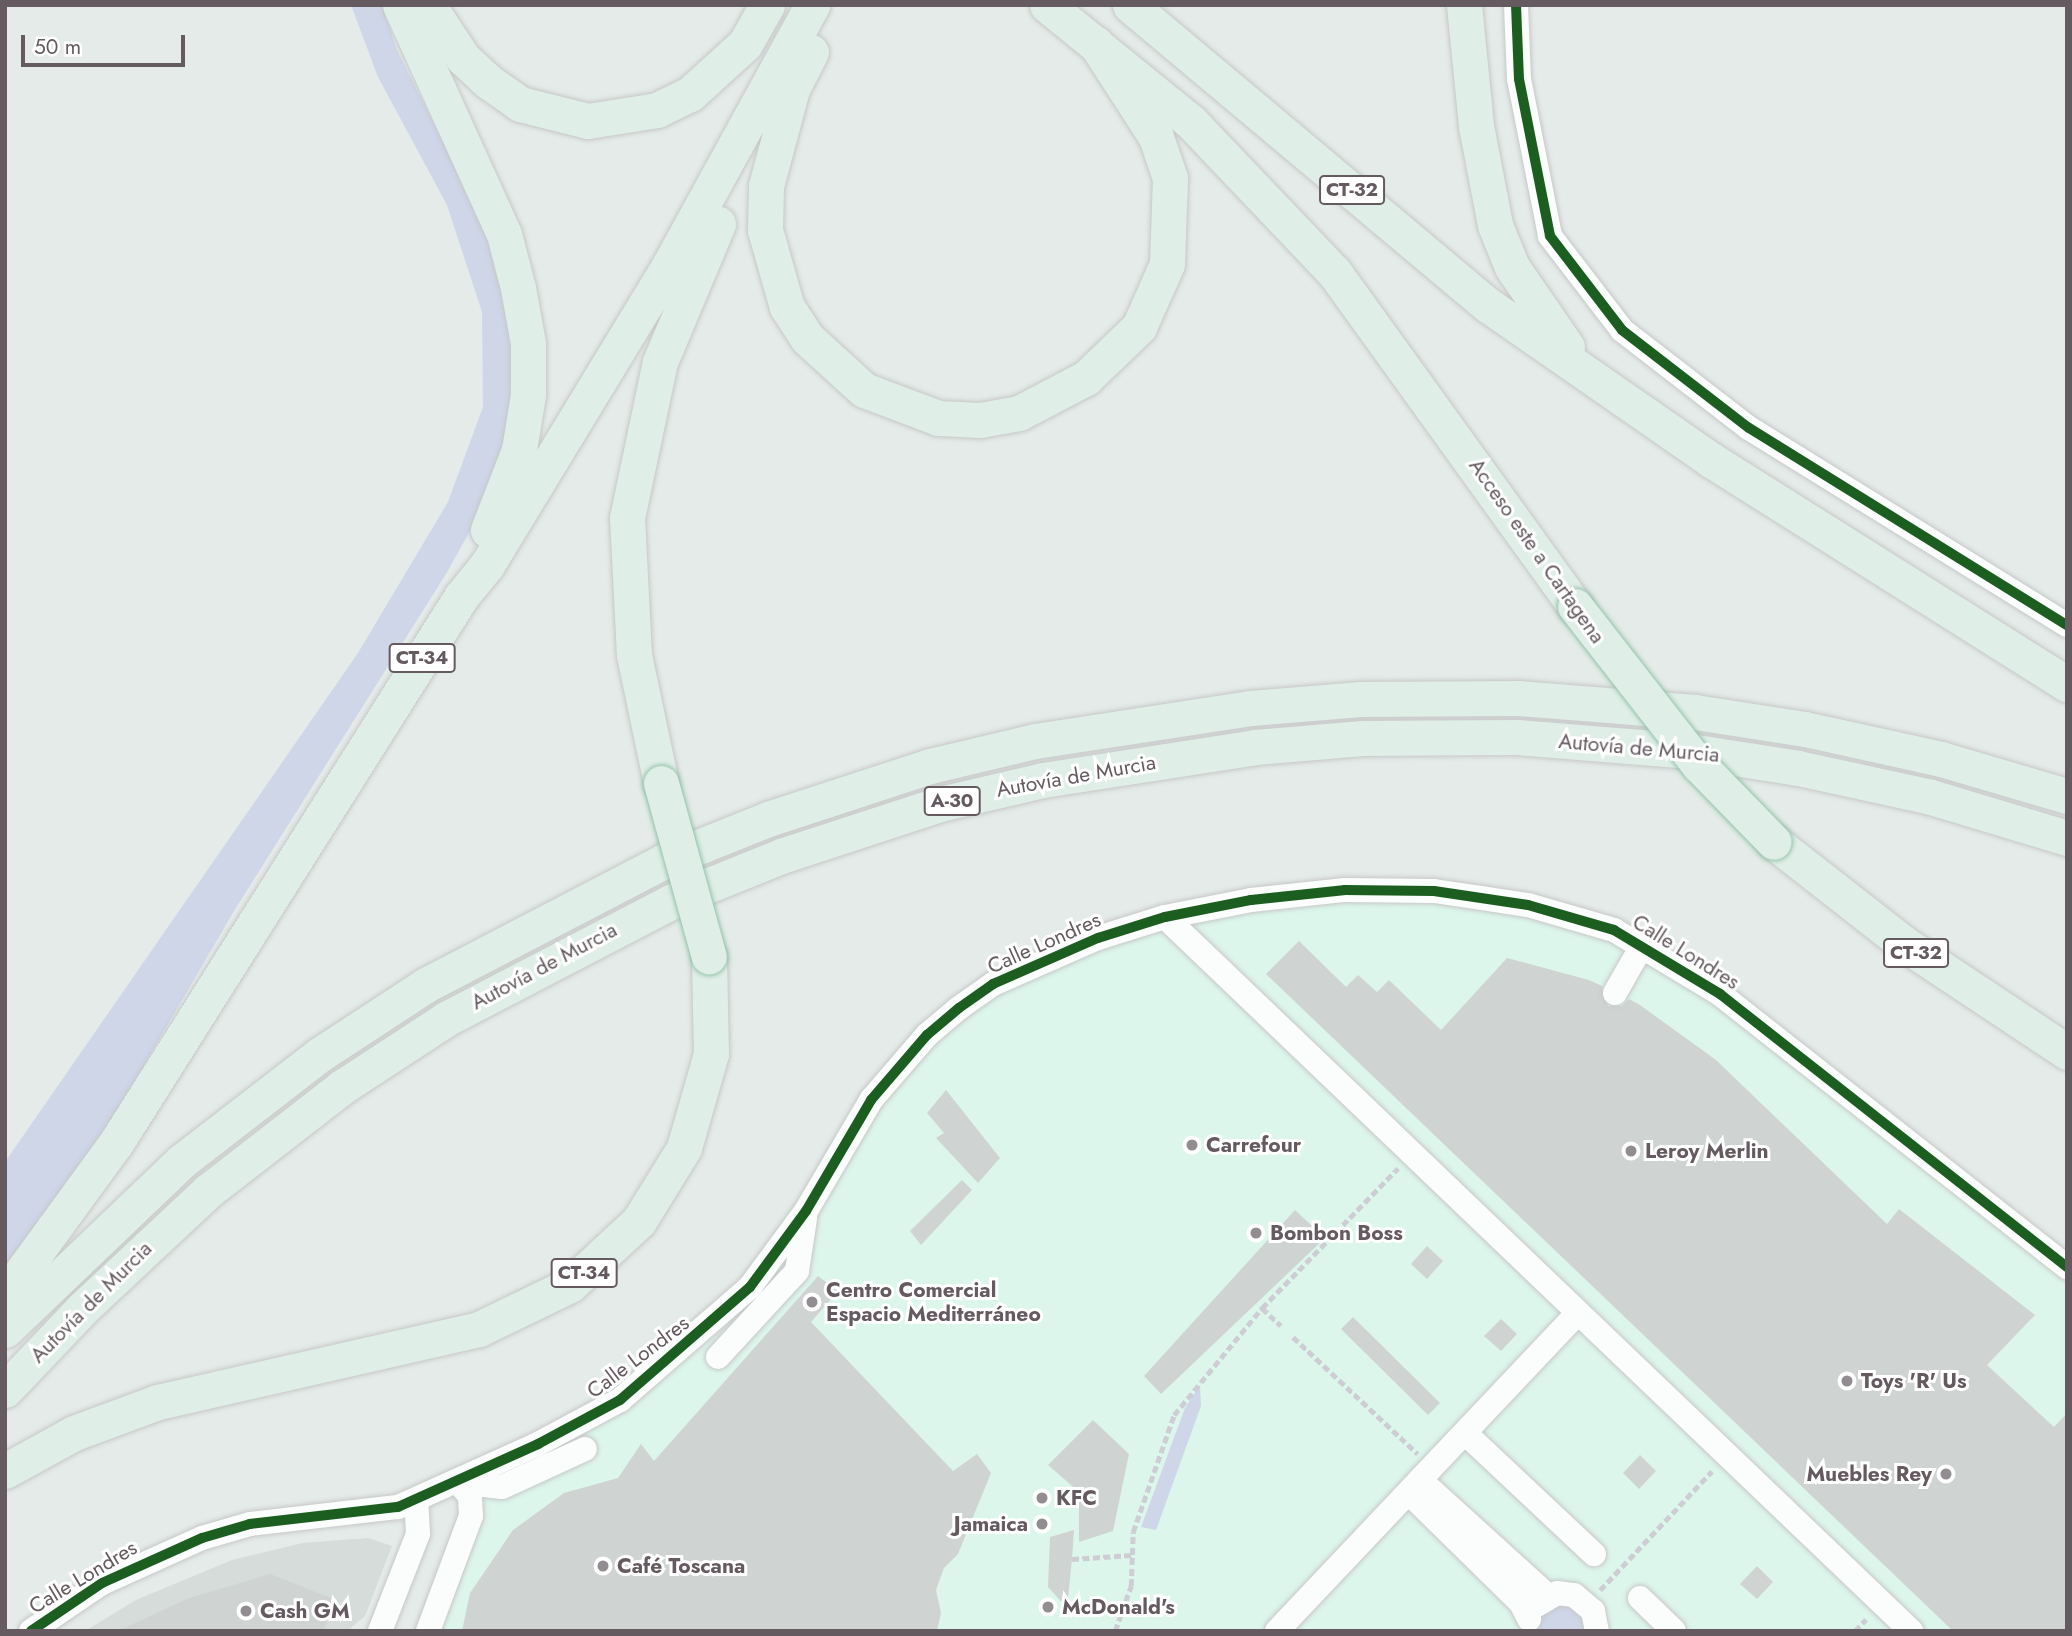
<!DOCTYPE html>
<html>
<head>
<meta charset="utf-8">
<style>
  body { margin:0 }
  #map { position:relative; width:2072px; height:1636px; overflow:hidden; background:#e4ebe8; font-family:Jost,sans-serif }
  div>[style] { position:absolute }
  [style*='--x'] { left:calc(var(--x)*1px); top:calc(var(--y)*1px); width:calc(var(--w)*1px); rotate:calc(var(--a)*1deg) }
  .commercial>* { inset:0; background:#dcf6eb }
  .industrial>* { inset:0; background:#d5dcd9 }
  .green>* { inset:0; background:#ced6e8 }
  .building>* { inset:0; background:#cfd4d2 }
  .path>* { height:4.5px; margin-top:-2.25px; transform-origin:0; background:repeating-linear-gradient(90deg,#cecdd4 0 7px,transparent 0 10.5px) }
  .roads { filter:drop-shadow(0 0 2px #c7c7c8) drop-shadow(0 0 2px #c7c7c8) }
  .minor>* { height:24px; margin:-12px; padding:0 12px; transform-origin:12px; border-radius:12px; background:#fbfcfc }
  .highway>* { height:35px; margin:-17.5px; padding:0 17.5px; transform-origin:17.5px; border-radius:17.5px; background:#e0eee8 }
  .bridges { filter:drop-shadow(0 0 2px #92c3a9) drop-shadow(0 0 2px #92c3a9) }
  .highway-bridge>* { height:35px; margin:-17.5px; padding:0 17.5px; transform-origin:17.5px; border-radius:17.5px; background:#e0eee8 }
  .cycleway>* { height:10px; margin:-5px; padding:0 5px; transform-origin:5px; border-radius:5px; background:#1b5e20 }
  .dots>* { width:19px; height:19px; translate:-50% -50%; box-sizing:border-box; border:4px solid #fff; border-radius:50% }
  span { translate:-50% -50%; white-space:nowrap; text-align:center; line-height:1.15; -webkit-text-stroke:6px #fff; paint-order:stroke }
  .shield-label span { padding:2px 5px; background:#fff; border:2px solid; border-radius:5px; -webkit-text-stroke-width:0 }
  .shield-label { font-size:19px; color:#645a60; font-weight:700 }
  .street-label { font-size:21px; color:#645a60 }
  .poi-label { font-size:21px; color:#645a60; font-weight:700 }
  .left { translate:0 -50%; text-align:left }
  .right { translate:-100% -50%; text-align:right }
  .frame { position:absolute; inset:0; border:7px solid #645a60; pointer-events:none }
  .scale { position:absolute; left:21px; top:35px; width:164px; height:32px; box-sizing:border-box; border:4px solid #645a60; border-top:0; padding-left:9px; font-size:21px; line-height:24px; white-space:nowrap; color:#645a60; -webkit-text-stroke:5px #fff; paint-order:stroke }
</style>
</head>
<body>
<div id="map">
  <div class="commercial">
    <div style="clip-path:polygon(1345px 890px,1614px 930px,2067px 1267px,2067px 1631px,428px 1631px,470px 1496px,713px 1325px,927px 1035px,1098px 938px)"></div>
  </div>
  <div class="industrial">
    <div style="clip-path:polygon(368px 1538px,392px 1546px,365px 1616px,347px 1631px,85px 1631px,136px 1600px,232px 1560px,303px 1543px)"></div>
  </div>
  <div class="green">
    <div style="clip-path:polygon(351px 5px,383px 5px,396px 48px,482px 220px,507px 299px,512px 360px,508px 434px,486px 502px,446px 574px,234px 911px,118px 1110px,5px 1270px,5px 1162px,358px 653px,448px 502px,483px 407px,482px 312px,447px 205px,378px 77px)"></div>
    <div style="clip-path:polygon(1200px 1385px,1201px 1406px,1156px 1530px,1141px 1527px,1185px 1408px)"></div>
    <div style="clip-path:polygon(1557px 1593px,1597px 1631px,1528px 1631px)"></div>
  </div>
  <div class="building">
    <div style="clip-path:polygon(1299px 941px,1346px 987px,1358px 975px,1377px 992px,1389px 980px,1441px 1030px,1507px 958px,1589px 980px,1602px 986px,1608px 1006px,1622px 1006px,1629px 999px,1640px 1005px,1716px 1060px,1887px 1224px,1899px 1209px,2035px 1315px,1987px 1365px,2054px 1427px,2067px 1413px,2067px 1631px,1953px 1631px,1266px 974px)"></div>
    <div style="clip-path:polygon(946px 1090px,1000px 1158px,978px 1183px,936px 1138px,944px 1133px,927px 1113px)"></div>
    <div style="clip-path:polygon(962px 1180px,972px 1190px,921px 1245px,910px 1231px)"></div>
    <div style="clip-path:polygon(1295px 1210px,1325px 1238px,1161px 1394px,1144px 1376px)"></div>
    <div style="clip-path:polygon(1427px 1246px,1443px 1261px,1427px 1279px,1411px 1264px)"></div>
    <div style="clip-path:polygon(818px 1276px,838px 1291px,811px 1322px,953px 1471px,977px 1454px,991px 1473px,958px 1554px,944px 1568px,936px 1590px,941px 1613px,937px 1631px,462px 1631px,470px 1593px,513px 1530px,564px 1493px,618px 1478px,641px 1444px,654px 1461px)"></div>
    <div style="clip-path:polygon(1353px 1317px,1440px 1403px,1428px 1415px,1341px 1329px)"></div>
    <div style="clip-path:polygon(1501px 1319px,1517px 1334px,1501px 1351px,1484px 1336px)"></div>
    <div style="clip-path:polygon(1093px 1420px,1129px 1454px,1113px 1531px,1079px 1542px,1079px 1492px,1048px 1465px)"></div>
    <div style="clip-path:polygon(1640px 1455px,1656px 1471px,1639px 1489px,1623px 1473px)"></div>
    <div style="clip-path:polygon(1074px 1530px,1072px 1559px,1067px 1608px,1048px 1587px,1050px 1537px)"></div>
    <div style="clip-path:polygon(1757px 1566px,1773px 1582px,1757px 1599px,1740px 1584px)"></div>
    <div style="clip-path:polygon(270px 1574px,336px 1600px,323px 1631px,118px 1631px,189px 1598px)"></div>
  </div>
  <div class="path">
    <div style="--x:1262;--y:1308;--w:26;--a:43"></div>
    <div style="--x:1293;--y:1337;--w:171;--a:43.1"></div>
    <div style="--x:1072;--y:1559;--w:60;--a:-3.8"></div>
    <div style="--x:1600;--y:1590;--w:163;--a:-46.7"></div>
    <div style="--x:1115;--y:1631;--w:48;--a:-70.4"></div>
    <div style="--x:1131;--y:1586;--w:54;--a:-87.9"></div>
    <div style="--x:1133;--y:1532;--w:124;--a:-70.7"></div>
    <div style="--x:1174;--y:1415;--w:139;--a:-50.6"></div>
    <div style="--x:1262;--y:1308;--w:195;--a:-45.8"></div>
    <div style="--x:1855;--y:1631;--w:16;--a:-47"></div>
  </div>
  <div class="roads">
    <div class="minor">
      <div style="--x:1516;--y:5;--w:74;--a:87.7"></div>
      <div style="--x:1519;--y:79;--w:160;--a:78.8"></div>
      <div style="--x:1550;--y:236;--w:118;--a:52.5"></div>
      <div style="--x:1622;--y:330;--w:160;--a:37.7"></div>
      <div style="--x:1749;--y:428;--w:374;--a:31.8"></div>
      <div style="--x:1165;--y:917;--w:1033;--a:43.74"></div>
      <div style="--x:1615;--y:993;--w:56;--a:-60.3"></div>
      <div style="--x:718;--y:1357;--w:117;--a:-47.4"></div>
      <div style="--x:797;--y:1271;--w:53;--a:-81.3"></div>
      <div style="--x:1465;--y:1433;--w:177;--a:43.2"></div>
      <div style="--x:1420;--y:1480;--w:173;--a:42.2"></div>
      <div style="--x:458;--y:1482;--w:44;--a:6.5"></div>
      <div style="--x:502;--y:1487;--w:91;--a:-24.6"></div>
      <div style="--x:1409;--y:1493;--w:157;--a:44.5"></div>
      <div style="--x:1521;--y:1603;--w:18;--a:63"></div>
      <div style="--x:1640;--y:1598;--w:47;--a:44.1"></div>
      <div style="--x:1537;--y:1605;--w:23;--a:-31"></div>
      <div style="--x:1557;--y:1593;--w:17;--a:7"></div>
      <div style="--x:1574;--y:1595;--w:25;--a:40"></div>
      <div style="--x:1593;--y:1611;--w:20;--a:79"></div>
      <div style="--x:31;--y:1631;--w:86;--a:-34.1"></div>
      <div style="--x:102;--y:1583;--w:110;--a:-24.2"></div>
      <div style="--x:202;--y:1538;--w:50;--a:-16.3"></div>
      <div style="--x:250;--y:1524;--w:149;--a:-6.6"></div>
      <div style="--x:398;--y:1507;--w:154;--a:-24.2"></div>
      <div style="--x:538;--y:1444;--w:93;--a:-28.2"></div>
      <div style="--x:620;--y:1400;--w:172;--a:-41"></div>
      <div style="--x:750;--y:1287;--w:94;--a:-53.6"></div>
      <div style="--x:806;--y:1211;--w:129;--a:-59.6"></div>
      <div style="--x:871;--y:1100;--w:86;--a:-49.3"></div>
      <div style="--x:927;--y:1035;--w:42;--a:-40.2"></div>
      <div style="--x:959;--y:1008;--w:42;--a:-35.2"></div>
      <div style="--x:993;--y:984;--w:115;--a:-23.7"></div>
      <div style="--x:1098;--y:938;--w:70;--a:-17.4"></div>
      <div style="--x:1165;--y:917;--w:88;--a:-11.2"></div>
      <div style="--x:1251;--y:900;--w:95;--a:-6.1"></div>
      <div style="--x:1345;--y:890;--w:89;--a:0.6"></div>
      <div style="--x:1434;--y:891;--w:95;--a:8.5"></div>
      <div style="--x:1528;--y:905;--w:90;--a:16.2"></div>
      <div style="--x:1614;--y:930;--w:124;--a:31.1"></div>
      <div style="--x:1720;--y:994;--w:442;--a:38.2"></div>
      <div style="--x:380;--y:1631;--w:104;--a:-68.6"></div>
      <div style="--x:418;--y:1534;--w:33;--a:-93"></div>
      <div style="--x:428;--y:1631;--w:123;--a:-69.5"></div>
      <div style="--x:471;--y:1516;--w:20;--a:-93"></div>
      <div style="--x:470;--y:1496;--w:18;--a:-131"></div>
      <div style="--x:1277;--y:1631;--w:438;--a:-46.6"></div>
    </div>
    <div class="highway">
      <div style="--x:400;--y:5;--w:252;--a:65.6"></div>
      <div style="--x:504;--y:234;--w:56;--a:75.5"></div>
      <div style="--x:518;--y:288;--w:56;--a:79.7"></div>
      <div style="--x:528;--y:343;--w:52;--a:90"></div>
      <div style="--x:528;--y:395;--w:56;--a:99.3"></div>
      <div style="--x:519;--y:450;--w:86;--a:111.2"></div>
      <div style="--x:428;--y:5;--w:64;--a:56.6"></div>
      <div style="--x:463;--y:58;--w:35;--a:43"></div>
      <div style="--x:489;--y:82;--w:38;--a:35"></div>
      <div style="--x:520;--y:104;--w:70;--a:14"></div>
      <div style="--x:588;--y:121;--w:70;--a:-9.1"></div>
      <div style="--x:657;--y:110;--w:37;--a:-26"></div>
      <div style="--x:690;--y:94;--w:74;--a:-42.3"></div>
      <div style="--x:745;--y:44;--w:45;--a:-60.6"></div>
      <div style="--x:1047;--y:5;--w:186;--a:39.1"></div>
      <div style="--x:1191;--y:122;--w:207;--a:46.4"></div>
      <div style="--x:1334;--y:272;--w:412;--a:54.2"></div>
      <div style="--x:1130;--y:5;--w:467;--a:40"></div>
      <div style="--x:1488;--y:305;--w:272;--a:34.8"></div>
      <div style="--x:1711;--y:460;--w:421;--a:32.2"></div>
      <div style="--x:1464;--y:5;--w:122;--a:84.3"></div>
      <div style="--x:1476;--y:126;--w:101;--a:79.1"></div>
      <div style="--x:1495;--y:225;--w:45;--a:68"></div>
      <div style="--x:1512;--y:267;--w:97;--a:55.5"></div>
      <div style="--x:811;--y:52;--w:42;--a:117.2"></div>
      <div style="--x:792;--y:89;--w:100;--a:105"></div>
      <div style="--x:766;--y:186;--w:44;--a:91.3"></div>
      <div style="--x:765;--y:230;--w:80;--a:74.1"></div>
      <div style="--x:787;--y:307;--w:37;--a:57"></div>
      <div style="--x:807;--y:338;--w:77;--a:42.4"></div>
      <div style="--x:864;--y:390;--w:79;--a:20.7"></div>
      <div style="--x:938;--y:418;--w:42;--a:2.7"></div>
      <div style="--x:980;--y:420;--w:40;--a:-10"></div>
      <div style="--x:1019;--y:413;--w:76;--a:-27.6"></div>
      <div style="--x:1086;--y:378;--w:74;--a:-43.9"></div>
      <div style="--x:1139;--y:327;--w:69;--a:-66"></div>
      <div style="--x:1167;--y:264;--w:86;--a:-88"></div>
      <div style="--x:1170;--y:178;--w:43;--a:-108.9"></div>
      <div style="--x:1156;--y:137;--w:111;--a:-122.8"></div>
      <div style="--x:661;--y:783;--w:131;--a:-101.9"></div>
      <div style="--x:634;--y:655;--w:137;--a:-92.9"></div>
      <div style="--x:627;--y:518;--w:159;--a:-78.1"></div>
      <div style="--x:660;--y:362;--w:150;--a:-67.2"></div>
      <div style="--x:1774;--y:842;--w:167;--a:38"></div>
      <div style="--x:1906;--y:945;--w:193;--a:33.6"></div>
      <div style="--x:5;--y:1295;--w:188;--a:-53.9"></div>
      <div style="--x:116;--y:1143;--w:646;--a:-57.71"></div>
      <div style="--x:461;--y:597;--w:41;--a:-50.9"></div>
      <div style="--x:487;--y:565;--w:354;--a:-58.7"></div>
      <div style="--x:671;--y:262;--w:293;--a:-61.2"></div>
      <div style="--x:5;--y:1330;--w:245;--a:-43.7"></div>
      <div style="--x:182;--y:1161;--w:173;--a:-37.7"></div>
      <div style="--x:319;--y:1055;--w:128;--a:-33.2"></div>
      <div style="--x:426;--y:985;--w:271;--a:-27.5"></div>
      <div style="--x:666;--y:860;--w:110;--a:-21.9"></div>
      <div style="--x:768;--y:819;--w:170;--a:-18.1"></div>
      <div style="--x:930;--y:766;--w:108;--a:-13.4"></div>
      <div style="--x:1035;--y:741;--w:219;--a:-8.7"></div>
      <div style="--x:1251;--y:708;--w:110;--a:-4.7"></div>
      <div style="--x:1361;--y:699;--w:157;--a:-0.4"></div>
      <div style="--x:1518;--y:698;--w:178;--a:4.5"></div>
      <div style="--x:1695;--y:712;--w:111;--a:8.8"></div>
      <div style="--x:1805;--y:729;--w:139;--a:12.4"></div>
      <div style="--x:1941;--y:759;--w:131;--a:16.4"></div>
      <div style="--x:5;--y:1390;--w:113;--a:-46.4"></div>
      <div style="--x:83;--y:1308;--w:171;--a:-43.1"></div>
      <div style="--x:208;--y:1191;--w:170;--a:-37.8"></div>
      <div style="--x:342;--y:1087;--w:124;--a:-33.2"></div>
      <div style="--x:446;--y:1019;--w:266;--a:-27.5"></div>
      <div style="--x:682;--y:896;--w:107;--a:-22"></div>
      <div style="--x:781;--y:856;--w:167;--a:-18.1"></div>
      <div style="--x:940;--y:804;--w:106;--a:-13.1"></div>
      <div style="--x:1043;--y:780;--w:215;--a:-8.8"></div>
      <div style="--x:1255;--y:747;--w:108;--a:-4.8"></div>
      <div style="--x:1363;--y:738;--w:154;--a:-0.4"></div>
      <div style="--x:1517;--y:737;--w:174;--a:4.6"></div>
      <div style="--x:1690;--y:751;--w:109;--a:8.9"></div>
      <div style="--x:1798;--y:768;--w:136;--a:12.3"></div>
      <div style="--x:1931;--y:797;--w:142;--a:16.8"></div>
      <div style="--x:5;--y:1471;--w:79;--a:-28.8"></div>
      <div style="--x:74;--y:1433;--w:90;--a:-20.3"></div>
      <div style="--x:158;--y:1402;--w:329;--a:-12.8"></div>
      <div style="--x:479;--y:1329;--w:101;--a:-25.8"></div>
      <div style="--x:570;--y:1285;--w:94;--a:-42.8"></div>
      <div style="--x:639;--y:1221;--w:86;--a:-58.3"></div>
      <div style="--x:684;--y:1148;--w:98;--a:-74"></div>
      <div style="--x:711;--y:1054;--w:97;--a:-91.2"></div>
    </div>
  </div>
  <div class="bridges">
    <div class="highway-bridge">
      <div style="--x:1575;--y:606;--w:202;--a:52.1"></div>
      <div style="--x:1699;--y:765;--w:107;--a:45.8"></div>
      <div style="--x:661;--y:783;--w:180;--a:74.6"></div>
    </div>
  </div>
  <div class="cycleway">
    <div style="--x:1516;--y:5;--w:74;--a:87.7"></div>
    <div style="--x:1519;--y:79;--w:160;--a:78.8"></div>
    <div style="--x:1550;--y:236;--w:118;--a:52.5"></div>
    <div style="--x:1622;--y:330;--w:160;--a:37.7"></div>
    <div style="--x:1749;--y:428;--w:374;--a:31.8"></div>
    <div style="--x:31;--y:1631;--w:86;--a:-34.1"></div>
    <div style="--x:102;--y:1583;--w:110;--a:-24.2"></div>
    <div style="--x:202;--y:1538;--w:50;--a:-16.3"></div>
    <div style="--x:250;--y:1524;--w:149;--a:-6.6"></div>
    <div style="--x:398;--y:1507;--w:154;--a:-24.2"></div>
    <div style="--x:538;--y:1444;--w:93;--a:-28.2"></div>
    <div style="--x:620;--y:1400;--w:172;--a:-41"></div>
    <div style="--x:750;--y:1287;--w:94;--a:-53.6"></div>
    <div style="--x:806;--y:1211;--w:129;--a:-59.6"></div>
    <div style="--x:871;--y:1100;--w:86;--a:-49.3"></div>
    <div style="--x:927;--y:1035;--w:42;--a:-40.2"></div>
    <div style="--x:959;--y:1008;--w:42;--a:-35.2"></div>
    <div style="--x:993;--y:984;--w:115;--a:-23.7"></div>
    <div style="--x:1098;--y:938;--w:70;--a:-17.4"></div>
    <div style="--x:1165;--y:917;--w:88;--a:-11.2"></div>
    <div style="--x:1251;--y:900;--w:95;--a:-6.1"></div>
    <div style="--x:1345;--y:890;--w:89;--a:0.6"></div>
    <div style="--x:1434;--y:891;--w:95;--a:8.5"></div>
    <div style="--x:1528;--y:905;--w:90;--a:16.2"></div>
    <div style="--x:1614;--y:930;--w:124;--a:31.1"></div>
    <div style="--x:1720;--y:994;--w:442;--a:38.2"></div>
  </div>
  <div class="dots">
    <div style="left:1192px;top:1145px;background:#918d90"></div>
    <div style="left:1631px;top:1151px;background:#918d90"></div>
    <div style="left:1256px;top:1233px;background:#918d90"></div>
    <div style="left:812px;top:1302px;background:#918d90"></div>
    <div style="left:1847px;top:1381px;background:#918d90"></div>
    <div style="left:1946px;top:1474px;background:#918d90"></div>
    <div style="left:1042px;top:1498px;background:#918d90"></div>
    <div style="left:1042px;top:1524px;background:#918d90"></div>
    <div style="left:603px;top:1566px;background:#918d90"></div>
    <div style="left:1048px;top:1607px;background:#918d90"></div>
    <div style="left:246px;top:1611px;background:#918d90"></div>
  </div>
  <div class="shield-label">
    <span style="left:1352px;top:190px">CT-32</span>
    <span style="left:422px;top:658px">CT-34</span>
    <span style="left:952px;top:801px">A-30</span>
    <span style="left:1916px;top:953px">CT-32</span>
    <span style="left:584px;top:1273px">CT-34</span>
  </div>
  <div class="street-label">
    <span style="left:1537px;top:551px;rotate:55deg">Acceso este a Cartagena</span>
    <span style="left:1639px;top:748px;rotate:5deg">Autovía de Murcia</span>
    <span style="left:1076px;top:776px;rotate:-10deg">Autovía de Murcia</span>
    <span style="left:1044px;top:943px;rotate:-24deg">Calle Londres</span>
    <span style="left:1686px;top:952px;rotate:32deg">Calle Londres</span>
    <span style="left:544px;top:966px;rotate:-28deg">Autovía de Murcia</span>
    <span style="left:91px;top:1302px;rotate:-45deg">Autovía de Murcia</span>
    <span style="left:638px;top:1357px;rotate:-37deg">Calle Londres</span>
    <span style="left:83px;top:1577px;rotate:-31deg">Calle Londres</span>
  </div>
  <div class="poi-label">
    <span class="left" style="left:1206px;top:1145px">Carrefour</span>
    <span class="left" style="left:1645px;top:1151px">Leroy Merlin</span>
    <span class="left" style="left:1270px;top:1233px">Bombon Boss</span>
    <span class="left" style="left:826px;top:1302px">Centro Comercial<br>Espacio Mediterráneo</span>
    <span class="left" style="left:1861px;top:1381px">Toys 'R' Us</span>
    <span class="right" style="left:1932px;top:1474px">Muebles Rey</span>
    <span class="left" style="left:1056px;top:1498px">KFC</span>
    <span class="right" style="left:1028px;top:1524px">Jamaica</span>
    <span class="left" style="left:617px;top:1566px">Café Toscana</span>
    <span class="left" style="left:1062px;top:1607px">McDonald's</span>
    <span class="left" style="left:260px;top:1611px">Cash GM</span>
  </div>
  <div class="frame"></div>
  <div class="scale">50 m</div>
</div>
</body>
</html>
